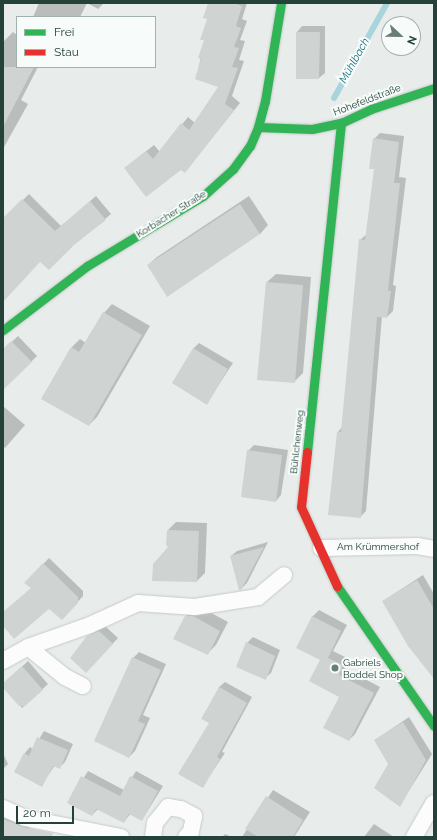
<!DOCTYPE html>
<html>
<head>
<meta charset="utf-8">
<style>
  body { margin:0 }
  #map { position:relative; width:437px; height:840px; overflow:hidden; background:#e8edeb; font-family:Raleway,sans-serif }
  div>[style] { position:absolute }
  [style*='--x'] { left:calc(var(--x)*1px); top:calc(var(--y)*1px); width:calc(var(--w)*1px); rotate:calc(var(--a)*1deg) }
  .shadow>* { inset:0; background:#0003 }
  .stream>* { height:6px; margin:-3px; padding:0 3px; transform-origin:3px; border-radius:3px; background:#a9d4db }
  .building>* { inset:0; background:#cfd4d2 }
  .roads { filter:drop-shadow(0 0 1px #c5cac8) drop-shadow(0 0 1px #c5cac8) }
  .street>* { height:16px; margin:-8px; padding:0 8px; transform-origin:8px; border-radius:8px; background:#fcfcfc }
  .fast>* { height:9px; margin:-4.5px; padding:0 4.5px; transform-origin:4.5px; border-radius:4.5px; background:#30b455 }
  .jam>* { height:9px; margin:-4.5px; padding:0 4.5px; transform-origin:4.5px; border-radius:4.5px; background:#e5322d }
  .dots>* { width:11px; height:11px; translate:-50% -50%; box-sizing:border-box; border:2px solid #f7fbf9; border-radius:50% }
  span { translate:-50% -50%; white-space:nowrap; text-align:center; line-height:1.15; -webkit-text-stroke:4px #f7fbf9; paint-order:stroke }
  .street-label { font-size:10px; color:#24423a }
  .poi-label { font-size:10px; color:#24423a }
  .left { translate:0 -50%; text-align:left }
  .water-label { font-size:11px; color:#1c6f80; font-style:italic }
  .frame { position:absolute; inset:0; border:4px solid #24423a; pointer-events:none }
  .legend { position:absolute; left:16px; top:16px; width:140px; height:52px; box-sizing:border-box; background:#f7fbf9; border:1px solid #a3b1ad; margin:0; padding:5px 7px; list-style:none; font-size:12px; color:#24423a }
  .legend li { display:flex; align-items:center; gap:8px; height:20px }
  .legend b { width:20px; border:1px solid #a3b1ad }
  .north { position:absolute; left:381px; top:16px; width:40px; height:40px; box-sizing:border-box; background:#f7fbf9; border:1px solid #a3b1ad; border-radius:50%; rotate:112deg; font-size:11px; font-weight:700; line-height:16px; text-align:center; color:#24423a }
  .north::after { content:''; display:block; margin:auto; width:14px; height:18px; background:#697e78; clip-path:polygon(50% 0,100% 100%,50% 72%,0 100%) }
  .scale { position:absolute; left:16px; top:806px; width:58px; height:18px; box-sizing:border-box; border:2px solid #24423a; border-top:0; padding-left:5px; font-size:12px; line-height:14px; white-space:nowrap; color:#24423a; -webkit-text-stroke:3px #f7fbf9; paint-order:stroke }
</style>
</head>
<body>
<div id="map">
  <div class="shadow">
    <div style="clip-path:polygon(39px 3px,104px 3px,98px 9px,87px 3px,80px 17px,33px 17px)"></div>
    <div style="clip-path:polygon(209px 3px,247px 3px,242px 19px,247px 21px,240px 40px,245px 41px,239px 60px,244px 61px,232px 96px,240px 103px,185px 172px,181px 169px,125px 168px,154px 145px,160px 152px,188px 117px,195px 123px,220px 87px,196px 79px,205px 39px)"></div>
    <div style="clip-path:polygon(302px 26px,325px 26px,325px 73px,319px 78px,297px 78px,297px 32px)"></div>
    <div style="clip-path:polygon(13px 32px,17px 35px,17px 67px,38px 67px,21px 100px,28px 104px,3px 149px,3px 42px)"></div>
    <div style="clip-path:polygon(380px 133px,404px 136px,399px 177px,406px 178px,393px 285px,396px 286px,393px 311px,387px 317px,382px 316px,366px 511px,360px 517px,338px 432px,342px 427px,360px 240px,367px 234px,375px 168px,374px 139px)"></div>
    <div style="clip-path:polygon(29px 194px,61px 226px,96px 196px,111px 214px,75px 244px,3px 224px,3px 220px)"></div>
    <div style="clip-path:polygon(249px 196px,268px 225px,260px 234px,148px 265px,157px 257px)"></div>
    <div style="clip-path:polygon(276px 274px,311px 277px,303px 373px,294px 382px,258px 379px,267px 282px)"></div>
    <div style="clip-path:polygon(112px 304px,150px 326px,97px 417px,89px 425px,42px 398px,72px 347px,80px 339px,86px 343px,104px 313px)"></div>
    <div style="clip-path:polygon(18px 336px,37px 356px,3px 389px,3px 350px)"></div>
    <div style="clip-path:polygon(199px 343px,233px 363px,207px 403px,193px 349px)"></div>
    <div style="clip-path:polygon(3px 406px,25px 425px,5px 448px,3px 446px)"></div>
    <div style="clip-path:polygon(254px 445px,288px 450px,281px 495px,276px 501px,248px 451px)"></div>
    <div style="clip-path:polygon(176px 522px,207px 523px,205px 573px,197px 581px,170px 547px,168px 530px)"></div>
    <div style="clip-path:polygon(268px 542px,247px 583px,241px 589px,231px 556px,237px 551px)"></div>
    <div style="clip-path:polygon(49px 558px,83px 591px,83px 596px,62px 619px,49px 607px,3px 624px,3px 613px,32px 588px,25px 583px)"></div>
    <div style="clip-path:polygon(423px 575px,434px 594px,434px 672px,383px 601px)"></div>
    <div style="clip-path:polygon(194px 608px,202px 608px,228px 622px,216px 645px,208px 653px,186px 616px)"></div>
    <div style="clip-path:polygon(319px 610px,347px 625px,333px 651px,349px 659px,344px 668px,380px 687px,355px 734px,349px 740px,341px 696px,321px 659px,312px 617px)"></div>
    <div style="clip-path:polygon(105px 626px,118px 638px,92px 666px,88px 637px,94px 631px)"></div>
    <div style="clip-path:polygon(253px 637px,280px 650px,271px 673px,265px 678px,247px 643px)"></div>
    <div style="clip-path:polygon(139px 652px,166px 664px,143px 715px,150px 718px,135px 751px,129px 757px,133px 658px)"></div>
    <div style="clip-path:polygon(28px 661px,48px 684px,22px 708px,3px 684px)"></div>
    <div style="clip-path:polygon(225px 682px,252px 697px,222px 752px,225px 753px,202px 787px,210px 723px,219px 687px)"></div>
    <div style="clip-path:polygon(409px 717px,432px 754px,400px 805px,389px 764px,375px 740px)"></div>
    <div style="clip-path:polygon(44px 731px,73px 744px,65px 762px,60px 767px,55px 765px,41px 786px,15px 771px,25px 753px,30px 747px,33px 749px)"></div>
    <div style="clip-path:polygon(3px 753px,8px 764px,3px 769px)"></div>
    <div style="clip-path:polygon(88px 771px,124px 790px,136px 771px,163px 786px,142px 820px,131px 813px,124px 822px,98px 809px,92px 815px,68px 803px)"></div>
    <div style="clip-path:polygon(273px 790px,310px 812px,294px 837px,242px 837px)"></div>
    <div style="clip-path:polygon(3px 814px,31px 823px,27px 837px,3px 837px)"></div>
    <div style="clip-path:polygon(374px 824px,394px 837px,364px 837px)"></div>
    <div style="clip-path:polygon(225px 834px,232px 837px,222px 837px)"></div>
  </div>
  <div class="stream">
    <div style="--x:334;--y:98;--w:109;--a:-60.8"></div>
  </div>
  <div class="building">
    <div style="clip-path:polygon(208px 3px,234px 3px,242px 6px,236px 26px,241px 28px,234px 47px,239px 48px,232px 67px,238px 68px,225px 104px,234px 110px,185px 173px,181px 170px,146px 197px,124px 168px,146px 151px,153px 159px,181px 123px,189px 130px,218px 87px,195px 79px,201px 59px,198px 58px,204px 40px,200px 40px,207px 19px,203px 18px)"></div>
    <div style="clip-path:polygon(296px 32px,320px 32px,319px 79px,296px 79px)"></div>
    <div style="clip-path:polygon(3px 67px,34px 67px,3px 127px)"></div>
    <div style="clip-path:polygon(373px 138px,399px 142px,394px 183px,400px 183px,388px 291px,391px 291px,387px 318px,377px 317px,361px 518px,328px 515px,337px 432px,341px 432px,359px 239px,365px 240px,374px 169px,369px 169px)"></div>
    <div style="clip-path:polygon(22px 199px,55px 231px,90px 201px,106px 220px,75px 244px,49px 270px,40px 262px,3px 302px,3px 218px)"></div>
    <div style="clip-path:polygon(240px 204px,260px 234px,167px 297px,147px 265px)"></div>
    <div style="clip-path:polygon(266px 282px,303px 285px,295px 383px,257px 380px)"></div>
    <div style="clip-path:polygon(103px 312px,142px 335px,89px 426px,41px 399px,71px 347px,79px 352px)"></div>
    <div style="clip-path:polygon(11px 341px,32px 362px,3px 390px,3px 349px)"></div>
    <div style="clip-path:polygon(193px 348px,228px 369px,207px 405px,172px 383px)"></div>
    <div style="clip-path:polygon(247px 450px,282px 455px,276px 502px,241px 497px)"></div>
    <div style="clip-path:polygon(167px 530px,199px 531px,197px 582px,152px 581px,153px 564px,168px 547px,166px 545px)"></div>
    <div style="clip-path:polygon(264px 547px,241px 590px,239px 590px,230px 556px)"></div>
    <div style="clip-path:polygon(43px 563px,78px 597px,78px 603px,62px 620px,49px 609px,14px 639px,3px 626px,3px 612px,31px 588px,24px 583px)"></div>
    <div style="clip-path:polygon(417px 580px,434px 609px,434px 679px,408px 646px,382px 601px)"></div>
    <div style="clip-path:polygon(185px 616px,193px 616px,220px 631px,208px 655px,173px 639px)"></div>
    <div style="clip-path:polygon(312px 616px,341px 631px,328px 658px,343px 665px,339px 675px,374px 693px,349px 741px,323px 728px,339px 697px,309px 681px,320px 660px,296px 648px)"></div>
    <div style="clip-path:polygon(99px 631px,113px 644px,86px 673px,70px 658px,87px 636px)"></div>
    <div style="clip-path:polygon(246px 642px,275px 656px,266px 680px,236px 667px)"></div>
    <div style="clip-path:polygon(132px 657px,161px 670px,138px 721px,145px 724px,129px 758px,94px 741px)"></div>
    <div style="clip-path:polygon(22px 666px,43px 690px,25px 706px,19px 706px,3px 688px,3px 683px)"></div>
    <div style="clip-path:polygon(219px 687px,247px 703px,217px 757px,220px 759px,203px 788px,178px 774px,209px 723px,201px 719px)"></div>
    <div style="clip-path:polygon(403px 722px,426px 760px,400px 807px,374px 788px,388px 764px,374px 740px)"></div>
    <div style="clip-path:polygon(37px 737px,68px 750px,60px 769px,53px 766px,42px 787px,14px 772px,24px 753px,29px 756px)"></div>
    <div style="clip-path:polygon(81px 776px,120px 796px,130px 776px,158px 791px,142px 821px,129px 814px,124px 823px,96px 809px,92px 816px,67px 803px)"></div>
    <div style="clip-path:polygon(266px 796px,303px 820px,293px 837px,258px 837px,245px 829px)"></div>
    <div style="clip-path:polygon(3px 819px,23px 827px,53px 833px,52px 837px,3px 837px)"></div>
  </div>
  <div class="roads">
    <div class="street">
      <div style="--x:321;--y:548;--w:96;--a:-1.2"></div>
      <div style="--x:417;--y:546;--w:17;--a:10"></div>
      <div style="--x:28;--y:647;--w:48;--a:39"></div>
      <div style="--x:65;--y:677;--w:20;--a:27"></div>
      <div style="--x:3;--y:661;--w:29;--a:-29"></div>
      <div style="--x:28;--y:647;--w:66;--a:-19.5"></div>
      <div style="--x:90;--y:625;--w:53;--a:-24.6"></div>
      <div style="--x:138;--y:603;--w:57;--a:4"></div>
      <div style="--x:195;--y:607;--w:64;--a:-9"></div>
      <div style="--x:258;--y:597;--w:34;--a:-40"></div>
      <div style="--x:3;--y:808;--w:24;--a:24"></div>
      <div style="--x:25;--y:818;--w:98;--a:11.2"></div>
      <div style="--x:153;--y:837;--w:14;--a:-82"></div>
      <div style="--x:155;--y:823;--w:21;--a:-51"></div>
      <div style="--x:168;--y:807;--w:13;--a:9"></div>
      <div style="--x:181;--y:809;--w:15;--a:28"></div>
      <div style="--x:194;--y:816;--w:16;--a:101"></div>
      <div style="--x:191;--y:832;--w:7;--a:135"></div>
      <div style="--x:414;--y:837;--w:39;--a:-60"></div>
    </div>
    <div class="fast">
      <div style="--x:258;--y:127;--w:54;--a:2.1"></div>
      <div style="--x:312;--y:129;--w:30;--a:-12"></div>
      <div style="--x:341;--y:123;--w:33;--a:-25"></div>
      <div style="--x:371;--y:109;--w:66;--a:-18.4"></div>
      <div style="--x:3;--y:330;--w:106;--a:-37.3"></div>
      <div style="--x:87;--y:266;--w:135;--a:-31.1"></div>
      <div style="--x:203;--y:196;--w:40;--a:-42"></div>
      <div style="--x:233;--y:169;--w:29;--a:-54"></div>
      <div style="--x:250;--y:146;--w:21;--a:-67"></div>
      <div style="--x:258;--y:127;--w:27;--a:-75"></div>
      <div style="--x:265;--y:101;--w:99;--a:-80.7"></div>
      <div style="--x:307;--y:452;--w:331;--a:-84.1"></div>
      <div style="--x:337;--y:586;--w:170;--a:55.3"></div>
    </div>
    <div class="jam">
      <div style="--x:307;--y:452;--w:55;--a:96.2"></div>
      <div style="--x:301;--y:507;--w:87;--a:65.5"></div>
    </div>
  </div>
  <div class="dots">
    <div style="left:335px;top:668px;background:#697e78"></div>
  </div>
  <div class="street-label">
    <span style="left:367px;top:100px;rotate:-21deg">Hohefeldstraße</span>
    <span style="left:171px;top:214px;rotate:-32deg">Korbacher Straße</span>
    <span style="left:297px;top:442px;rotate:-84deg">Bühlchenweg</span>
    <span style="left:378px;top:547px">Am Krümmershof</span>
  </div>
  <div class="poi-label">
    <span class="left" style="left:343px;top:668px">Gabriels<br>Boddel Shop</span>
  </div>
  <div class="water-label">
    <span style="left:355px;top:61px;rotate:-61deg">Mühlbach</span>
  </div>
  <div class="frame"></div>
  <ul class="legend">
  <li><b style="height:5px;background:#30b455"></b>Frei</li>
  <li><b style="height:5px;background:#e5322d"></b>Stau</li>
  </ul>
  <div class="north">N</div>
  <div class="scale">20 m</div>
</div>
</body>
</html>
